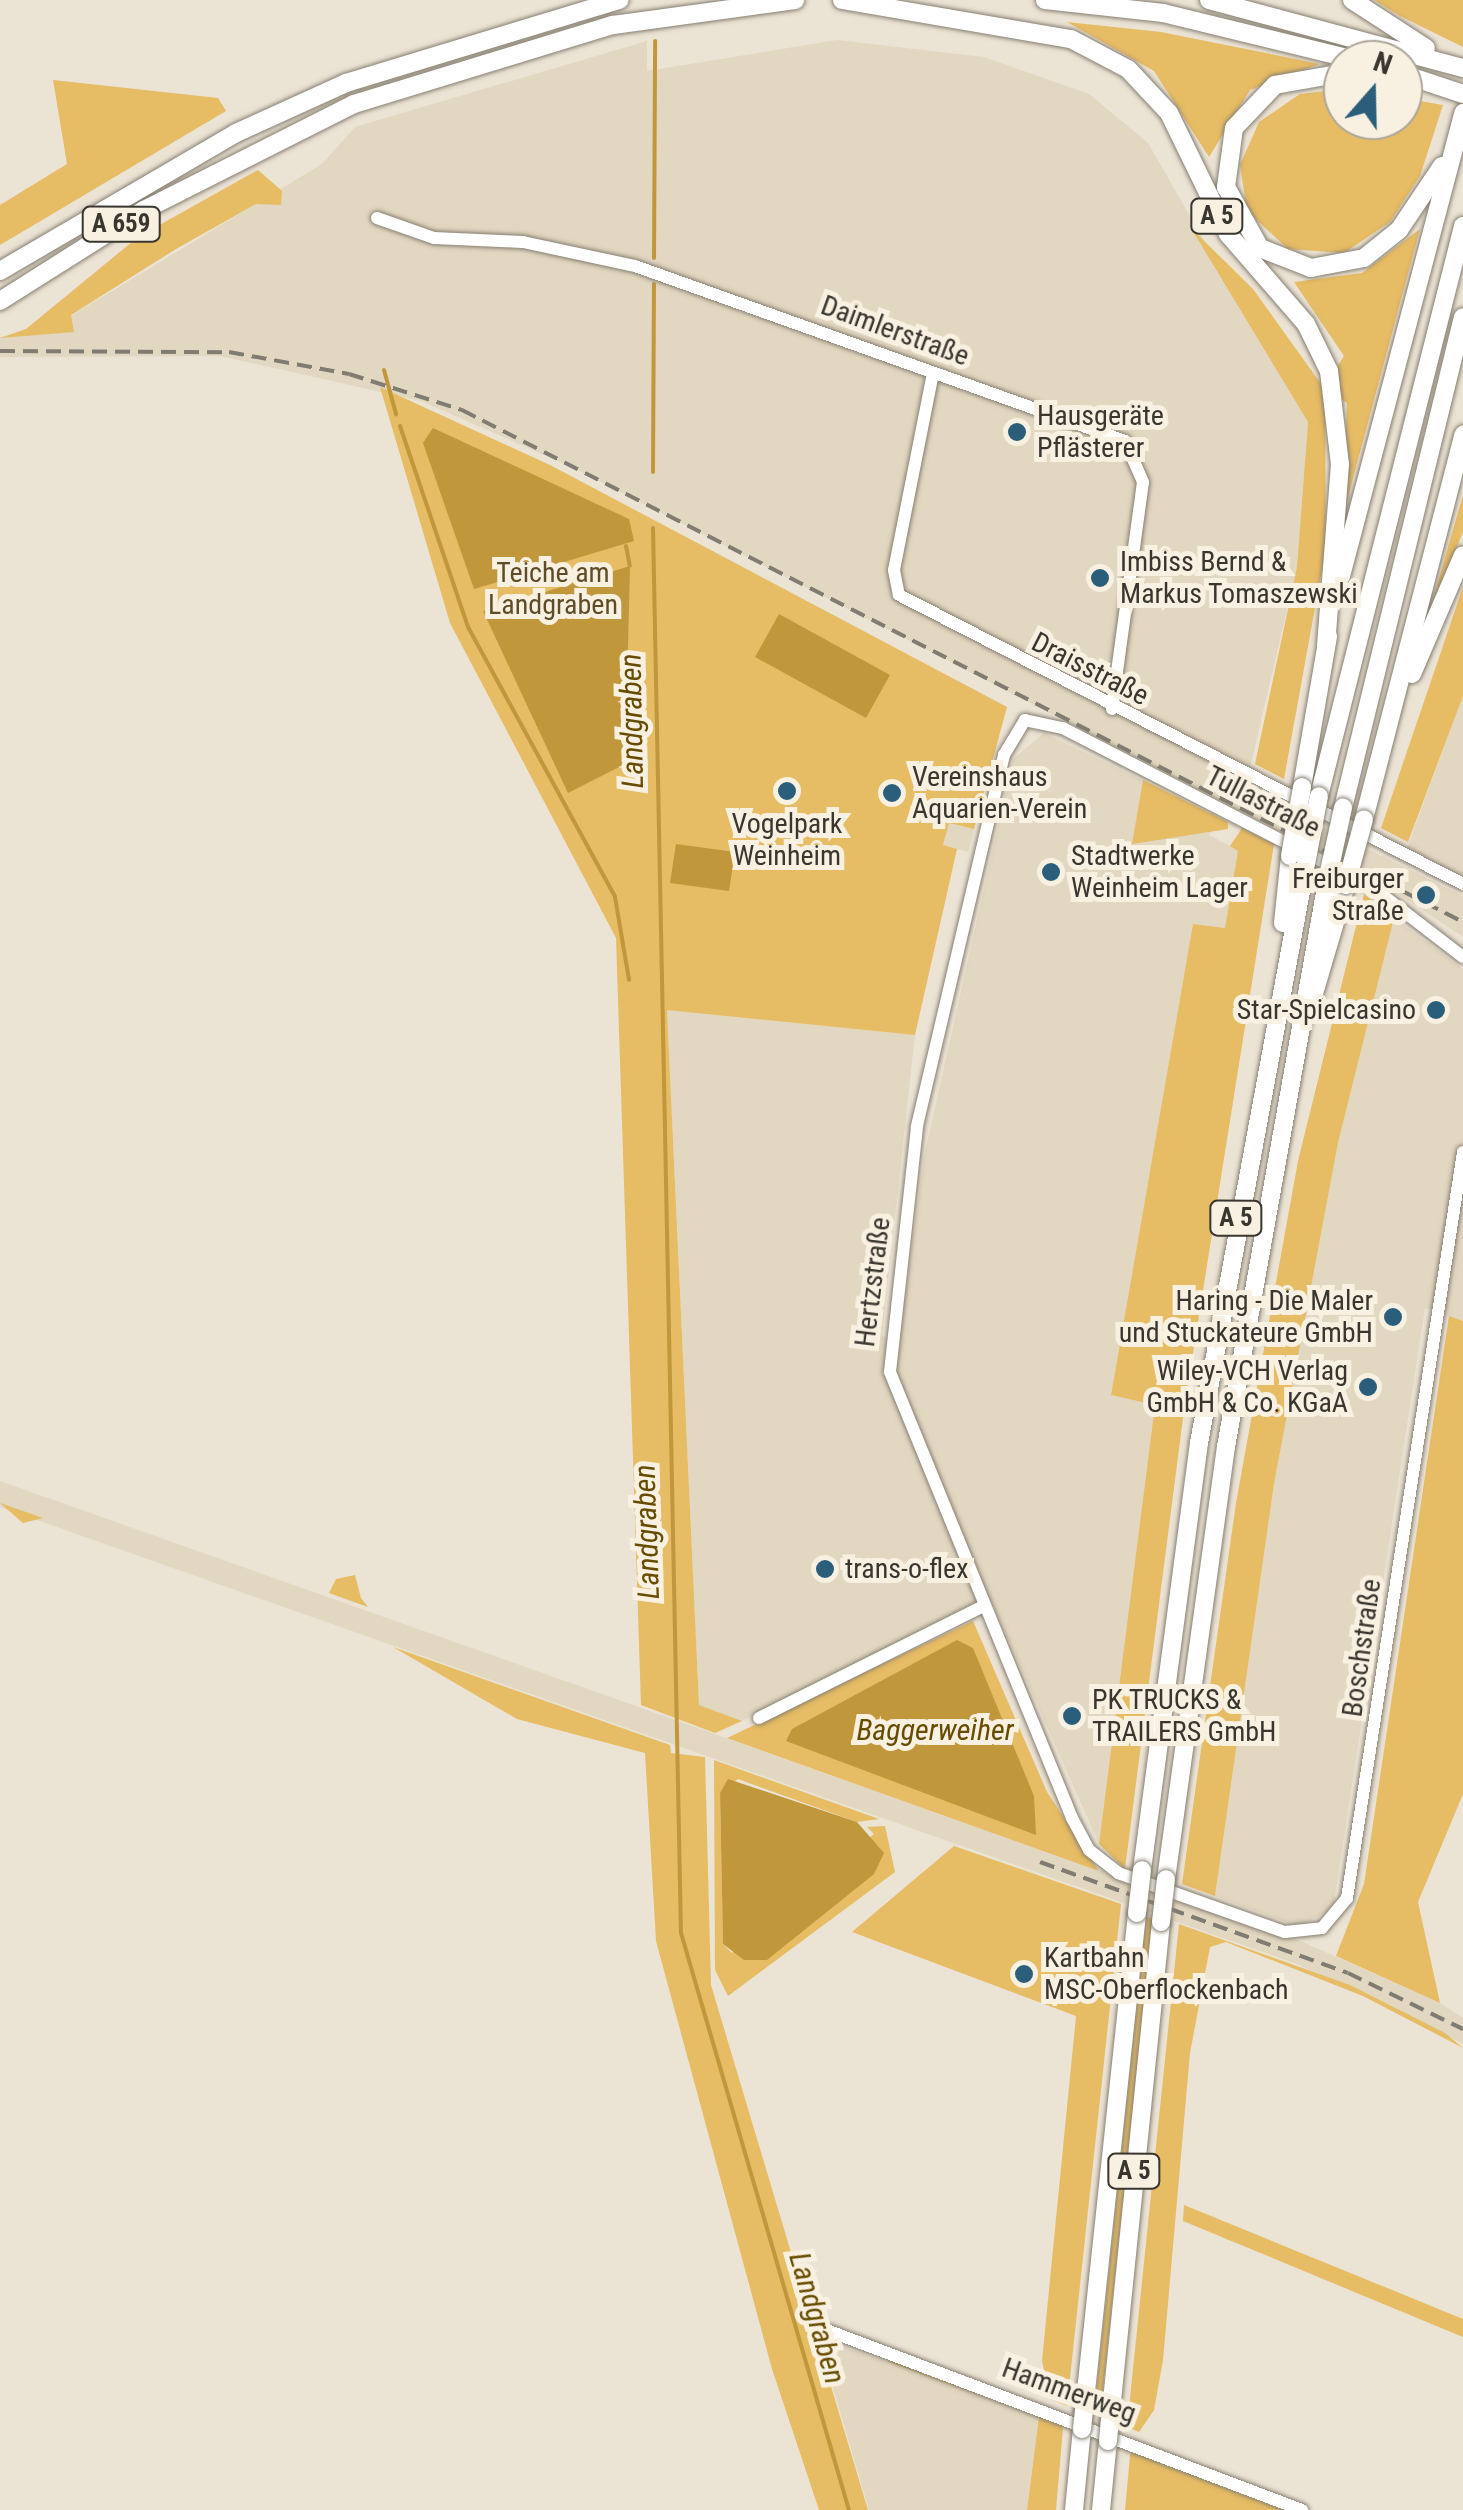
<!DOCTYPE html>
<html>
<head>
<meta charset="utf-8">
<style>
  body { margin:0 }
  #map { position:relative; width:1463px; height:2510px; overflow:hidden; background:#ebe3d4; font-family:"Roboto Condensed",sans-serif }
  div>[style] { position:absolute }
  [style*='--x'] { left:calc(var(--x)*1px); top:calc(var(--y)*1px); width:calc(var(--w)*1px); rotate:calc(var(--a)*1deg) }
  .built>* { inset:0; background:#e2d7c0 }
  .green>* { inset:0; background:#e6bc64 }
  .water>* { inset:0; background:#c1973b }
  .stream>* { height:4px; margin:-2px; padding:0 2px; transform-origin:2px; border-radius:2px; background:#c1973b }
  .roads { filter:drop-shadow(0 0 2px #867f71) drop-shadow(0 0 2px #867f71) }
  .minor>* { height:12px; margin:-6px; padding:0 6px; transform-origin:6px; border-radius:6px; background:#fff }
  .highway>* { height:18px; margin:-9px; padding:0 9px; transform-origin:9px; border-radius:9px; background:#fff }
  .rail>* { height:4px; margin-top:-2px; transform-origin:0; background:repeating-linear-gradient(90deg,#817c72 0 15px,transparent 0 23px) }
  .bridges { filter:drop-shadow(0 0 2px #867f71) drop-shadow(0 0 2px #867f71) }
  .highway-bridge>* { height:18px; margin:-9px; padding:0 9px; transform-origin:9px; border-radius:9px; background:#fff }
  .dots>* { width:28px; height:28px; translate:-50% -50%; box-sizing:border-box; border:5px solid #f8f0e1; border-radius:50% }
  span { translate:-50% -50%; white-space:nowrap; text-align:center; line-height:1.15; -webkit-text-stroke:10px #f8f0e1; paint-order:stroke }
  .shield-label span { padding:2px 8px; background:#f8f0e1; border:2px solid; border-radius:8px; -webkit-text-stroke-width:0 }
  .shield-label { font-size:25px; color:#393630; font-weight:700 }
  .street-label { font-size:28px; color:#393630 }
  .poi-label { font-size:28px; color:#393630 }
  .left { translate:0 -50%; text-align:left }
  .right { translate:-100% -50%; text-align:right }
  .park-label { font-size:28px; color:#5e4c26 }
  .water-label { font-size:30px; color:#674c00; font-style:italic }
  .north { position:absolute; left:1323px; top:40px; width:100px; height:100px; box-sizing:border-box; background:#f8f0e1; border:2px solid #aca69a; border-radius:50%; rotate:20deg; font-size:28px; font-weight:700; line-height:40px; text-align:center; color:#393630 }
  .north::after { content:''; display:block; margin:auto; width:35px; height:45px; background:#2a5e7a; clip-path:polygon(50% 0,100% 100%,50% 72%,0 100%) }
</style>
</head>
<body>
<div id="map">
  <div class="built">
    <div style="clip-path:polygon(837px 40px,984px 57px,1089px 94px,1148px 143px,1308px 422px,1297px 567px,1245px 789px,1463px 896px,1463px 937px,1393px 890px,578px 470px,421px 401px,220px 356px,0 357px,0 337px,41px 334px,322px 164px,355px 127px,647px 41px,647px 71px)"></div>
    <div style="clip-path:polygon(1463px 696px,1463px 877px,1406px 851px)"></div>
    <div style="clip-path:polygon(1044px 733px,1217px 816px,1209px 835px,1239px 851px,1225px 928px,1193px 924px,1111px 1395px,1155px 1405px,1099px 1844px,991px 1600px,742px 1721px,699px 1705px,667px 1009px,915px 1035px,882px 1335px,899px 1344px,924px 1157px,1013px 759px)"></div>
    <div style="clip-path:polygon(949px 823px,974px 829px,968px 852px,943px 845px)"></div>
    <div style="clip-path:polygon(1394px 918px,1463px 969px,1463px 1321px,1425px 1308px,1333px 1908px,1299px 1927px,1215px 1896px,1274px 1484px,1338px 1143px)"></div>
    <div style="clip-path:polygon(0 1481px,1305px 1943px,1440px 2003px,1463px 2018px,1463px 2044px,1297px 1964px,0 1507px)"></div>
    <div style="clip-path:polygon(839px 2345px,1039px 2417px,1027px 2510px,869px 2510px,828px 2370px)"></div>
  </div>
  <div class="green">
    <div style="clip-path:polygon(1374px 0,1463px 0,1463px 47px,1400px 16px)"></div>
    <div style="clip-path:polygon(1067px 22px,1161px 32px,1320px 64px,1250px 90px,1209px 157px,1154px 71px)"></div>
    <div style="clip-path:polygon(53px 80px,218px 98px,226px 111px,0 245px,0 205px,67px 164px)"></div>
    <div style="clip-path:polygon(1343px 89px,1343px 120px,1403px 120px,1403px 98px,1443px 105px,1420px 176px,1390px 222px,1344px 253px,1288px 249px,1247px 211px,1240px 165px,1259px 122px,1300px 94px)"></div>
    <div style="clip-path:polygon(258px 170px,282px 191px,281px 205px,256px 204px,176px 249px,71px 315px,74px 332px,0 338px,26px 329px,138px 237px)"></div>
    <div style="clip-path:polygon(1191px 228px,1253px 289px,1324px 388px,1344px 356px,1294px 282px,1362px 273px,1420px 229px,1342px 519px,1347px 403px,1325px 389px,1326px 547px,1284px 779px,1255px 764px,1297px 567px,1308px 422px)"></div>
    <div style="clip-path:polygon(380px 387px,550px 465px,1007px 707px,974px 829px,949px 823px,943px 845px,957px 849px,915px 1035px,667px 1010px,699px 1705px,742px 1721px,715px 1733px,641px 1705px,616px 938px,450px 623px)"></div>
    <div style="clip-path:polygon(1463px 495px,1463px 532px,1426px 624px)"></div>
    <div style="clip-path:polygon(1463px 587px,1463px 696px,1408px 842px,1381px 828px)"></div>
    <div style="clip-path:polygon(1143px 780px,1228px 822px,1228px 829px,1132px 844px)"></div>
    <div style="clip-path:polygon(1242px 828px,1274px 844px,1184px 1410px,1125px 1869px,1099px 1844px,1155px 1405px,1111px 1395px,1193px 924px,1225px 928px,1238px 851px,1230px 846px)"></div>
    <div style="clip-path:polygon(1364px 894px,1394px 918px,1338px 1143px,1274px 1484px,1215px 1896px,1182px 1884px,1236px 1503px,1298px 1161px)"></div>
    <div style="clip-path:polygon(1449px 1316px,1463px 1321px,1463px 1794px,1418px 1902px,1440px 2003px,1336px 1956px,1364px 1884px)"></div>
    <div style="clip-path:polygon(0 1503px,43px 1518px,23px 1523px)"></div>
    <div style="clip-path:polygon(355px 1575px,361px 1598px,368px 1607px,329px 1593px,336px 1579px)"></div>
    <div style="clip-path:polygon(973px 1621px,1047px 1792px,1099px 1871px,727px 1738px)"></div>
    <div style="clip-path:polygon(393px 1647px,670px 1745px,671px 1753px,705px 1757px,711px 1985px,868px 2510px,819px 2510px,772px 2369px,656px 1941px,645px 1753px,517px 1719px)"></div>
    <div style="clip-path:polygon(714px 1760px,879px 1819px,857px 1822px,738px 1779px,720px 1793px,723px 1944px,732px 1953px,874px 1834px,867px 1827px,885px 1826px,895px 1872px,728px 1996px,715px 1970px)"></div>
    <div style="clip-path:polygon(954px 1846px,1121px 1904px,1067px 2406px,1051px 2399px,1042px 2361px,1076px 2016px,852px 1932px)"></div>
    <div style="clip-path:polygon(1146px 1917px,1153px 1919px,1100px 2416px,1094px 2414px)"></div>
    <div style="clip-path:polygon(1179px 1924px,1350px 1985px,1445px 2033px,1463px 2048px,1363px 1996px,1226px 1942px,1210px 1947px,1190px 2053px,1163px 2360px,1154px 2410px,1139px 2432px,1127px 2427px)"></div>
    <div style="clip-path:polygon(1184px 2205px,1463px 2319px,1463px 2337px,1183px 2221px)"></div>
    <div style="clip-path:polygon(893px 2353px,1064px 2416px,1056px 2510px,1027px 2510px,1039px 2417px,888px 2362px)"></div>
    <div style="clip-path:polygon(1131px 2445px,1287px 2510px,1125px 2510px)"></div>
  </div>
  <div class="water">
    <div style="clip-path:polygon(433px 428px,629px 519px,634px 541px,474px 589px,423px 443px)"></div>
    <div style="clip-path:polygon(630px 566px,625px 764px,568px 793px,483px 611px)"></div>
    <div style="clip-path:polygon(779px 614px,890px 675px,866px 718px,755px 657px)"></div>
    <div style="clip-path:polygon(676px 844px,735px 852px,729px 891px,670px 883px)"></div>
    <div style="clip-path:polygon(957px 1640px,973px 1648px,1034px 1796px,1036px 1835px,786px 1741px,792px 1729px)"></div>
    <div style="clip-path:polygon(728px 1779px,857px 1822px,884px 1853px,874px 1874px,767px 1960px,744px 1960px,723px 1944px,720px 1793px)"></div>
  </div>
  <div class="stream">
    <div style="--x:654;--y:258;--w:217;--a:-89.7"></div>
    <div style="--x:384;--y:370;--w:46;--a:74.7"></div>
    <div style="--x:400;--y:426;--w:212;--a:71.3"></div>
    <div style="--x:468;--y:627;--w:307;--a:61.4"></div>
    <div style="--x:615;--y:897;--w:84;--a:80.4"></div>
    <div style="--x:653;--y:472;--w:188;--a:-89.7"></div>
    <div style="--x:653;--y:528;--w:1405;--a:88.86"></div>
    <div style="--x:681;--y:1933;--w:601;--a:73.77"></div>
    <div style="--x:626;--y:546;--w:20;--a:79"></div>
  </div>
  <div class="roads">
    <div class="minor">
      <div style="--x:377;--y:218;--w:60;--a:19.3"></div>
      <div style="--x:434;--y:238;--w:89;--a:2.6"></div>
      <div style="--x:523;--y:242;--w:115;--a:12.1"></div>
      <div style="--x:635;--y:266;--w:520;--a:19.65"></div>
      <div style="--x:1125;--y:441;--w:45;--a:66.3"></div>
      <div style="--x:1143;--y:482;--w:229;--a:97.8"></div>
      <div style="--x:933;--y:373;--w:201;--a:101.2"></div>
      <div style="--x:894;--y:570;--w:25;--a:79"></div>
      <div style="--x:899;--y:595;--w:634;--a:27.13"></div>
      <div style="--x:1463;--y:957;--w:115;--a:-142.4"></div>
      <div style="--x:1372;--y:887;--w:348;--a:-152.8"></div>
      <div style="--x:1062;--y:728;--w:38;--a:-168"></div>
      <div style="--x:1025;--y:720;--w:41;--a:121"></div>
      <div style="--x:1004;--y:755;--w:382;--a:103.2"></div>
      <div style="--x:917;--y:1127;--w:246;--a:96.3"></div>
      <div style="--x:890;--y:1372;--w:482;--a:67.8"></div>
      <div style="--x:1072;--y:1818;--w:36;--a:62"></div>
      <div style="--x:1089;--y:1850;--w:37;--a:38"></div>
      <div style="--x:1118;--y:1873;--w:177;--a:19.5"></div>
      <div style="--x:1285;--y:1932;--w:37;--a:-6"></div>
      <div style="--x:1322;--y:1928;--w:39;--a:-50"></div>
      <div style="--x:1347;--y:1898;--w:755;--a:-81.16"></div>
      <div style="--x:759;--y:1718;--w:249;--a:-26.5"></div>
      <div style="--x:816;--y:2326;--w:520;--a:20.74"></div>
    </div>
    <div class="highway">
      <div style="--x:842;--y:0;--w:232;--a:9.7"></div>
      <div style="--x:1071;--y:39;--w:64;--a:27.8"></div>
      <div style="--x:1128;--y:69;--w:60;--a:47"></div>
      <div style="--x:1169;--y:113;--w:135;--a:64"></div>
      <div style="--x:1228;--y:234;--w:119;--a:49.1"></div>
      <div style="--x:1306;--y:324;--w:52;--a:63.9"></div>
      <div style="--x:1329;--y:371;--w:94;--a:83.3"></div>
      <div style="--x:1340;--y:464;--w:184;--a:94.4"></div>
      <div style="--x:1045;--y:0;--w:119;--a:6.3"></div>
      <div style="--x:1163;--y:13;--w:199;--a:13.7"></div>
      <div style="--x:1209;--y:0;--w:263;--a:15"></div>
      <div style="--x:1352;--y:0;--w:88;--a:33"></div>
      <div style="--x:1343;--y:73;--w:69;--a:170"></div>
      <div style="--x:1275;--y:85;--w:59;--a:133.6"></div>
      <div style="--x:1234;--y:128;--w:60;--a:97.7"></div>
      <div style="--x:1226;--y:187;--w:70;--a:60.9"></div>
      <div style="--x:1260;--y:248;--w:55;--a:21.4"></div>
      <div style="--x:1311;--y:268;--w:54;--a:-10.7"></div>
      <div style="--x:1364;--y:258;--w:45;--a:-38.7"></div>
      <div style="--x:1399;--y:230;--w:77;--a:-56.1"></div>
      <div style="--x:1403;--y:74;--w:63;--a:18.4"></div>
      <div style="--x:0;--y:271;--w:273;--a:-30.3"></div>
      <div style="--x:236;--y:133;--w:121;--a:-24.4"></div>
      <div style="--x:346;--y:83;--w:286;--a:-16.9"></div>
      <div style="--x:0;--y:301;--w:170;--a:-32.3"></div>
      <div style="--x:144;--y:210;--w:235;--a:-26.8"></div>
      <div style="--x:354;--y:104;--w:271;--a:-17"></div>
      <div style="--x:613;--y:25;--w:184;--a:-7.8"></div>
      <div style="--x:1341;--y:576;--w:479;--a:-75.2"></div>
      <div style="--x:1412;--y:674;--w:129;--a:-66.8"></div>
      <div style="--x:1302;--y:787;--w:153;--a:-80.2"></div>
      <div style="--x:1319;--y:796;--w:588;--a:-75.82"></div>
      <div style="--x:1343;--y:808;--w:505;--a:-76.27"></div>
      <div style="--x:1364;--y:819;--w:397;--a:-75.5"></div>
      <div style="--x:1283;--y:923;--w:67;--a:-84"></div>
      <div style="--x:1313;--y:997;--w:117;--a:-73.6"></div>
      <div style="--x:1142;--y:1870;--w:431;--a:-82.4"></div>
      <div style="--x:1199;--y:1443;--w:589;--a:-79.53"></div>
      <div style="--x:1166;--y:1879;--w:436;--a:-82.1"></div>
      <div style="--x:1226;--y:1447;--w:580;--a:-79.87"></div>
      <div style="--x:1084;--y:2410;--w:500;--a:-83.9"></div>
      <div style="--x:1110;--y:2420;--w:501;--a:-84.15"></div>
      <div style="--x:1074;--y:2510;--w:81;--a:-84.4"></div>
      <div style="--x:1101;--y:2510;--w:69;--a:-84.2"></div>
    </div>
  </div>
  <div class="rail">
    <div style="--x:0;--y:351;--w:229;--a:0.3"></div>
    <div style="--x:229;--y:352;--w:122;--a:10.4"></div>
    <div style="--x:349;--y:374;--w:119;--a:17.7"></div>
    <div style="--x:462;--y:410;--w:1124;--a:27.09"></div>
    <div style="--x:1040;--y:1862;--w:327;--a:19.8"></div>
    <div style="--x:1348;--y:1973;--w:128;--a:26"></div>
  </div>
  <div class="bridges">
    <div class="highway-bridge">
      <div style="--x:1290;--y:856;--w:70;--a:-80.1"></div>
      <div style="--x:1306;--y:864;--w:69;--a:-79.2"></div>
      <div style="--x:1328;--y:876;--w:70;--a:-77.6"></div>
      <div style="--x:1346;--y:885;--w:68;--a:-74.7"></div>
      <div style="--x:1137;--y:1913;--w:43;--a:-83.4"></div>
      <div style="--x:1161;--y:1922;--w:43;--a:-83.4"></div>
      <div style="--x:1082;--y:2429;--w:19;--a:-84"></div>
      <div style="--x:1108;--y:2441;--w:21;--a:-85"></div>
    </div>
  </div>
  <div class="dots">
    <div style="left:1017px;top:432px;background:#2a5e7a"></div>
    <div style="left:1100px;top:578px;background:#2a5e7a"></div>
    <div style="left:787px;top:791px;background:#2a5e7a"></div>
    <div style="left:892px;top:793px;background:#2a5e7a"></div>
    <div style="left:1051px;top:872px;background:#2a5e7a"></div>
    <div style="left:1426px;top:895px;background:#2a5e7a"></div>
    <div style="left:1436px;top:1010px;background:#2a5e7a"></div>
    <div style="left:1393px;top:1317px;background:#2a5e7a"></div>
    <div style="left:1368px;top:1387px;background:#2a5e7a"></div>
    <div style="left:825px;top:1569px;background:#2a5e7a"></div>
    <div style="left:1072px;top:1716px;background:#2a5e7a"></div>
    <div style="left:1024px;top:1974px;background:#2a5e7a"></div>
  </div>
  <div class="shield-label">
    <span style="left:1217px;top:216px">A 5</span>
    <span style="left:121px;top:224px">A 659</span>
    <span style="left:1236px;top:1218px">A 5</span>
    <span style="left:1134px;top:2171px">A 5</span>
  </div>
  <div class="street-label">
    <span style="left:895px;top:331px;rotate:20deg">Daimlerstraße</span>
    <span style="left:1090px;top:669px;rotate:27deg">Draisstraße</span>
    <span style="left:1263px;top:802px;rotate:27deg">Tullastraße</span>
    <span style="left:873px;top:1282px;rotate:-83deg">Hertzstraße</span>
    <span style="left:1362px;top:1648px;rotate:-82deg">Boschstraße</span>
    <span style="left:1069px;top:2391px;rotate:20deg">Hammerweg</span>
  </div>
  <div class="poi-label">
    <span class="left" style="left:1037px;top:432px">Hausgeräte<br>Pflästerer</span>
    <span class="left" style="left:1120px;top:578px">Imbiss Bernd &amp;<br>Markus Tomaszewski</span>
    <span class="left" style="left:912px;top:793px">Vereinshaus<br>Aquarien-Verein</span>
    <span style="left:787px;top:840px">Vogelpark<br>Weinheim</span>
    <span class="left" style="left:1071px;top:872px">Stadtwerke<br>Weinheim Lager</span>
    <span class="right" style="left:1404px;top:895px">Freiburger<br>Straße</span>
    <span class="right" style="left:1416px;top:1010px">Star-Spielcasino</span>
    <span class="right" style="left:1373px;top:1317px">Haring - Die Maler<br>und Stuckateure GmbH</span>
    <span class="right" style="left:1348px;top:1387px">Wiley-VCH Verlag<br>GmbH &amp; Co. KGaA</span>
    <span class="left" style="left:845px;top:1569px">trans-o-flex</span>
    <span class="left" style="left:1092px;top:1716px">PK TRUCKS &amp;<br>TRAILERS GmbH</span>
    <span class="left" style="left:1044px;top:1974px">Kartbahn<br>MSC-Oberflockenbach</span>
  </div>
  <div class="park-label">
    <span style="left:553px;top:589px">Teiche am<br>Landgraben</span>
  </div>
  <div class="water-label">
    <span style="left:632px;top:721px;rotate:-91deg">Landgraben</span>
    <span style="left:647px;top:1532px;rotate:-92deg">Landgraben</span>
    <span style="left:935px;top:1730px">Baggerweiher</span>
    <span style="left:817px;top:2318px;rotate:74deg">Landgraben</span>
  </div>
  <div class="north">N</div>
</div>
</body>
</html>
